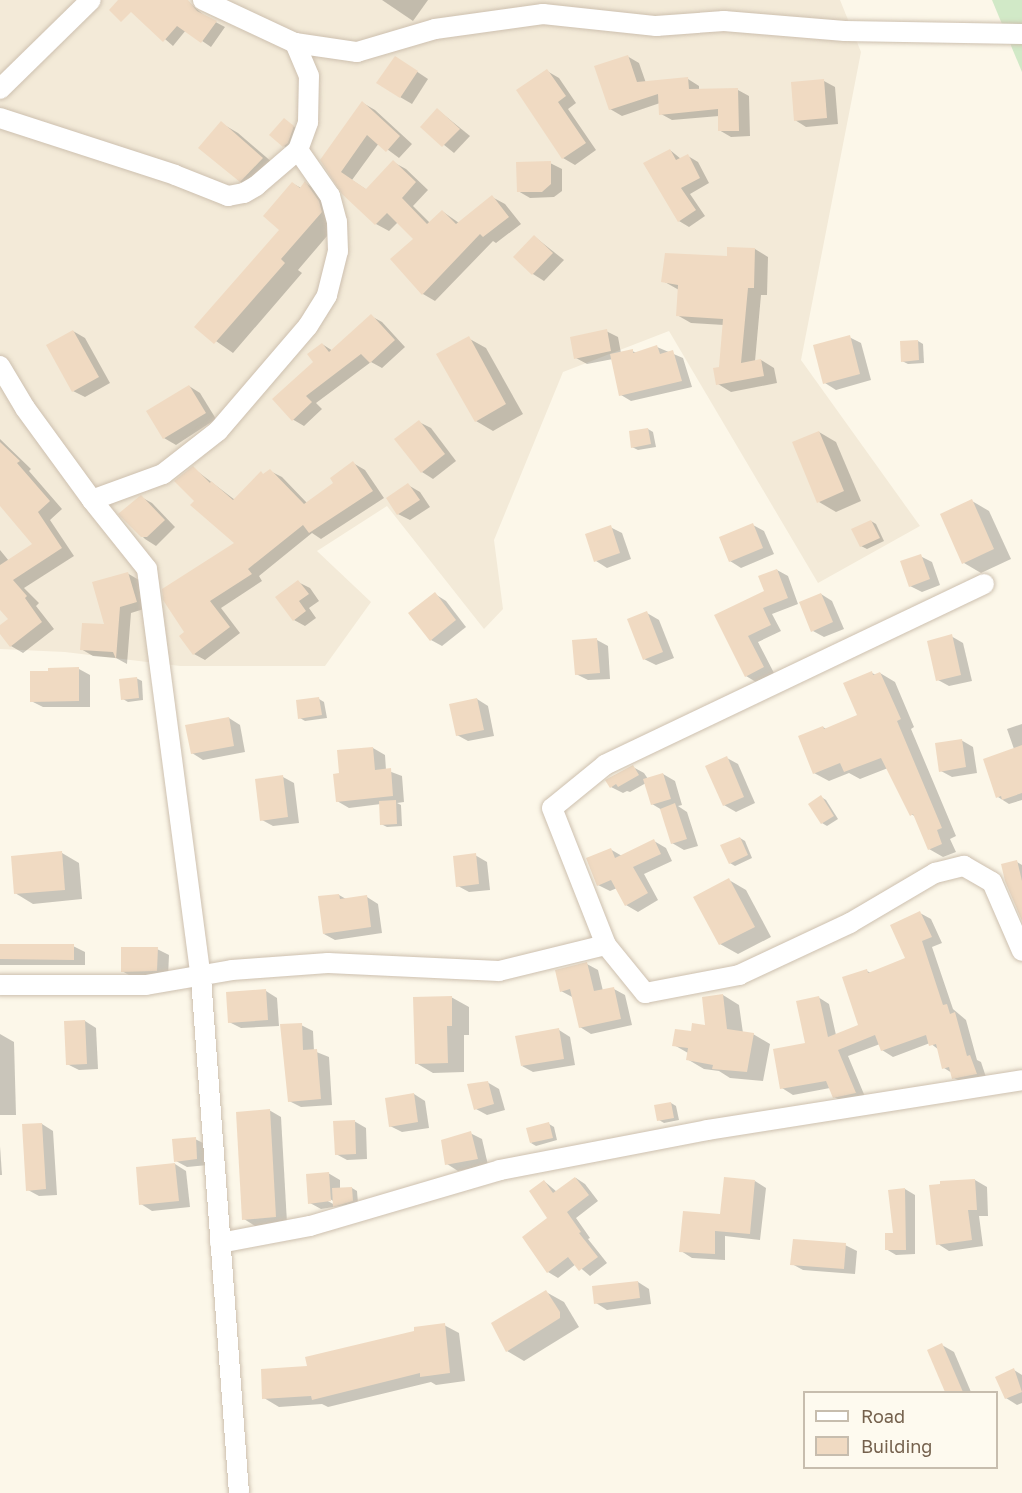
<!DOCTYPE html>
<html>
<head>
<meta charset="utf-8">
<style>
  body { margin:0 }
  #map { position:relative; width:1022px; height:1493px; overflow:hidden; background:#fcf7e9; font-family:"Golos Text",sans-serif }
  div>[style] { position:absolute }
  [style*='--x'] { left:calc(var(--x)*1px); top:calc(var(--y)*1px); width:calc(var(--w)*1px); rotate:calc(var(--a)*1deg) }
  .residential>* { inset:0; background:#f3ead8 }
  .green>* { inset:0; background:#d1e9c7 }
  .shadow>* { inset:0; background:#0003 }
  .building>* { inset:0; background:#f0dac2 }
  .roads { filter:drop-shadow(0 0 2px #cdc0af) drop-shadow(0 0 2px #cdc0af) }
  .minor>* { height:20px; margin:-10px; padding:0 10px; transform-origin:10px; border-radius:10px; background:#fff }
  span { translate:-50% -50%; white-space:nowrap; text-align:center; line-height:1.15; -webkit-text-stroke:5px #fefaef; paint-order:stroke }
  .legend { position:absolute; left:803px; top:1391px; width:195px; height:78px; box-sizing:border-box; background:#fefaef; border:2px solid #c7bdae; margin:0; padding:8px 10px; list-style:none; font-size:18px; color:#75614d }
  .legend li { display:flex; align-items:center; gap:12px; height:30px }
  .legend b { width:30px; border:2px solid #c7bdae }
</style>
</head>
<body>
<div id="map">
  <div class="residential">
    <div style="clip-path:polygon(0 0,840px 0,861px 52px,801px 360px,920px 526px,818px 583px,669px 331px,563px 372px,494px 540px,503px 609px,484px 629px,387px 506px,317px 551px,371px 602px,325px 666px,180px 666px,65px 652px,0 649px)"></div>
  </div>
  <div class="green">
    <div style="clip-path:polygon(992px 0,1022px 0,1022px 72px)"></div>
  </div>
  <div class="shadow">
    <div style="clip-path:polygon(129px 0,186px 0,206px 17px,225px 27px,211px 47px,186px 30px,173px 46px,126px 5px)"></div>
    <div style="clip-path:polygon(382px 0,428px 0,413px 21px)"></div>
    <div style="clip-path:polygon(627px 56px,639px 63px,646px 83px,688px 79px,699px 86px,699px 90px,738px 90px,749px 96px,750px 136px,731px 137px,719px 130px,719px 116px,672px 120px,661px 114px,660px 103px,622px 116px,610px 109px)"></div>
    <div style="clip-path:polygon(407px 65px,428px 79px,412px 104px,400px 97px)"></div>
    <div style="clip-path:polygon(547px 71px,559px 78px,576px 103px,568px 109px,596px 150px,575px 165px,563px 158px)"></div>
    <div style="clip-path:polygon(824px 81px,835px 87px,838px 124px,806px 127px,795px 120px)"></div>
    <div style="clip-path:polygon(363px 103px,375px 110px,412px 144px,399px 158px,379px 143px,352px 180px,367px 190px,393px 162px,406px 169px,428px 190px,413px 206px,430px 223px,442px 211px,459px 223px,492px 197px,505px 204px,521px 224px,496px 243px,493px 241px,435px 301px,423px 294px,415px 239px,398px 222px,389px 231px,376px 224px,343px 193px,322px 160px)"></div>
    <div style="clip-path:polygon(438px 110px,470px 136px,454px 153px,422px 127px)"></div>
    <div style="clip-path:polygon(284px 120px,305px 134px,295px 153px,284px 146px)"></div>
    <div style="clip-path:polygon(221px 123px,238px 133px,280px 169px,257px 191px,239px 181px)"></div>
    <div style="clip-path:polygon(670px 150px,681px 159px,688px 156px,698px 162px,709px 183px,690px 194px,705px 216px,689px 227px,679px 221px)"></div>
    <div style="clip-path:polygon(550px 163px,562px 169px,562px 191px,554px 197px,530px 198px,518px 191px)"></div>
    <div style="clip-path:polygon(292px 183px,301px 188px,305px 183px,322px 193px,339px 222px,298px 270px,302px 273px,233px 353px,196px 327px,281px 230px)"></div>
    <div style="clip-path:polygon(535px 237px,564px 260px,544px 281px,533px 274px,515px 257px)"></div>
    <div style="clip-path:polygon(755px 249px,768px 257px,767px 295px,761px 295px,755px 361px,761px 360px,774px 368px,777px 383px,731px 392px,718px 384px,724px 325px,691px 323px,677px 315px,679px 290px,663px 281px)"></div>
    <div style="clip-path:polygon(371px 316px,382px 322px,405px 347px,382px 368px,371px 362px,316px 403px,322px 409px,304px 426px,292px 419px,322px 344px,333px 351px)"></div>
    <div style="clip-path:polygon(73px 331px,85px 338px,110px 383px,85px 397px,73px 391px)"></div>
    <div style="clip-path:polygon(606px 331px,618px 337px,621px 353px,632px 351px,637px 353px,657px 347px,683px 358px,692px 387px,631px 401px,621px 395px,613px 359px,587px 364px,576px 358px)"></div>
    <div style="clip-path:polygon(849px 337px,861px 343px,871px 380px,836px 390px,825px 383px)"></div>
    <div style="clip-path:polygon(468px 338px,486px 348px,523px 414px,493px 431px,476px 421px)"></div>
    <div style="clip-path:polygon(918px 341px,923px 344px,924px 363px,908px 364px,902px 361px)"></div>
    <div style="clip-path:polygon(189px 386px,200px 393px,216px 419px,176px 445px,164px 438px)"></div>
    <div style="clip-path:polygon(419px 422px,431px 428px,456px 461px,433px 479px,422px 472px)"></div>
    <div style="clip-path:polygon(648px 429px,653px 432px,656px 447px,638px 450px,632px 447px)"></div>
    <div style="clip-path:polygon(819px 432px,836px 442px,861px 501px,836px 512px,819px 502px)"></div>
    <div style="clip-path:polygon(0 439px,31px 469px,29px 471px,62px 509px,50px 520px,74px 556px,24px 588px,39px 603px,36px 606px,54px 629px,23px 653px,11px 646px,0 631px,0 627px,10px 619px,0 608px,0 550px,9px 561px,34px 544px,0 504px)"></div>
    <div style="clip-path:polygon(353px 463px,365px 470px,384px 498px,321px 539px,312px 533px,259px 576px,262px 581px,221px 608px,240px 633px,205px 660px,194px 654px,186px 632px,236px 543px,196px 501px,193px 468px,235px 500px,270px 471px,282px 477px,307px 503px,336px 483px)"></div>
    <div style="clip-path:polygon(408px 485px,420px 492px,430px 507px,410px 520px,398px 514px)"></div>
    <div style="clip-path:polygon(141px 497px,152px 503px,175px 527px,156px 546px,145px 539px,120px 514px)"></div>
    <div style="clip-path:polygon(972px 501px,989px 511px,1011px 559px,981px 573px,964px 563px)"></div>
    <div style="clip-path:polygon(871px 521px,876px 524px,884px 541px,867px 549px,861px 546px)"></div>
    <div style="clip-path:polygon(753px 525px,764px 531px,774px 554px,741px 568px,730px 561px)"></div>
    <div style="clip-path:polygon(610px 527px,622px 533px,631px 559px,607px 568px,596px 561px)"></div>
    <div style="clip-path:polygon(920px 556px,932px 562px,940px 585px,922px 592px,910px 586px)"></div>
    <div style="clip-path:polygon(777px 570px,788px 576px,798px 604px,772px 614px,781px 631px,758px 642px,774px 673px,756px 682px,746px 676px,716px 615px,766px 591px)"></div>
    <div style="clip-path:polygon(127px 573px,139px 580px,147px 608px,131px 613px,127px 664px,116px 658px,93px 656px,81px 649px,106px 626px)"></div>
    <div style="clip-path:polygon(298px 582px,310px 588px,319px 601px,309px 608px,316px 618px,305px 626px,294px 620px)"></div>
    <div style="clip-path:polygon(435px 594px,446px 601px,466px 627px,442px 646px,431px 640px)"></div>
    <div style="clip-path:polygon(821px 594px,832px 601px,844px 629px,824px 637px,813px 631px)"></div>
    <div style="clip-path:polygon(647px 613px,659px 620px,674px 658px,656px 665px,644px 659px)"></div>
    <div style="clip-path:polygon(951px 636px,963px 643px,972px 681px,949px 686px,938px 680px)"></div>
    <div style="clip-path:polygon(597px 640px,608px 646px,610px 679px,588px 680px,576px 674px)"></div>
    <div style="clip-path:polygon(50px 669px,79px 669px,90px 675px,90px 707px,43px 707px,31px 701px)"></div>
    <div style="clip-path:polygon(872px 673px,876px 675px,880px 673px,895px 682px,914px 727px,911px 729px,956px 836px,950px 839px,956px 852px,943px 857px,929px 849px,916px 817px,911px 814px,888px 768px,860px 779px,849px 773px,829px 781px,814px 773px,823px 727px,826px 729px,859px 715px)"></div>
    <div style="clip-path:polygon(136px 678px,142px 681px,143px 700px,128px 702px,123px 699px)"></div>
    <div style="clip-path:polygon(319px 699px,324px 702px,327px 718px,305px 721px,300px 718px)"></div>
    <div style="clip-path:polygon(477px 699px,488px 706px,494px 736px,468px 741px,457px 735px)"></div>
    <div style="clip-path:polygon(229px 718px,240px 725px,245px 752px,203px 760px,192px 753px)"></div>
    <div style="clip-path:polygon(1022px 724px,1022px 800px,1009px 804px,998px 797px,1014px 749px,1007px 729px)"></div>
    <div style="clip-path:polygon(961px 740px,973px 747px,977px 773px,952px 777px,941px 771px)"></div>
    <div style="clip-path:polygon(373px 748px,385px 755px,386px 770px,402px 776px,404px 802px,397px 803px,401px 805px,402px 826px,387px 827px,381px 824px,381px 804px,349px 808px,337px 801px,341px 775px)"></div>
    <div style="clip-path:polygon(727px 758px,738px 764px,755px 803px,736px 812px,724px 805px)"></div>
    <div style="clip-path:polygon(633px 767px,644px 773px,648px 779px,663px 774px,675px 781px,682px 805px,678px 806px,687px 812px,698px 846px,684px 850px,672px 843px,662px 810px,652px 804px,646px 783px,630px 792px,627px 791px,623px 793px,611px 787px)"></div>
    <div style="clip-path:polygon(283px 777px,294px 783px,299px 823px,273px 826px,262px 820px)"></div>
    <div style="clip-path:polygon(821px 797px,826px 800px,838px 819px,827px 826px,822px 823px)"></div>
    <div style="clip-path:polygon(740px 838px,745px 841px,752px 858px,735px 866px,730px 863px)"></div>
    <div style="clip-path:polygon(654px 841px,666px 848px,672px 861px,644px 874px,658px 900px,638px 912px,626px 905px,617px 888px,610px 891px,598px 885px,610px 849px,622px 856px)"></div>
    <div style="clip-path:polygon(62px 853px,79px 863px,82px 899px,33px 904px,15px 893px)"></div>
    <div style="clip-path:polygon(475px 855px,487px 862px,490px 890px,469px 892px,458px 886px)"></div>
    <div style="clip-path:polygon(1017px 862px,1022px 865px,1022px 905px)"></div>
    <div style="clip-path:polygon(729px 880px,746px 890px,771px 937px,738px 954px,720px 944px)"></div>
    <div style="clip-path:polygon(339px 895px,346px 899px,367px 897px,378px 904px,382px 933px,335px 940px,324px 934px)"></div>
    <div style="clip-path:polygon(920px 913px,931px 919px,942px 943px,932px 947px,953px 1009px,966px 1020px,977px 1060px,981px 1062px,987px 1080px,965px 1084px,954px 1078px,952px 1073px,944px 1068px,939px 1050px,930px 1043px,893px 1057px,882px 1050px,880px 1044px,848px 1056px,866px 1099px,845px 1103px,834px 1097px,830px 1088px,793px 1095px,782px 1088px,807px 1044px,818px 997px,829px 1004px,836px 1035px,860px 1025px,867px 971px,871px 973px,907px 959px)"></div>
    <div style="clip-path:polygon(0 946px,73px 946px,85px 952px,85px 965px,0 965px)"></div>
    <div style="clip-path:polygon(157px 949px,169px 955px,168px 977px,134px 978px,122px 971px)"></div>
    <div style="clip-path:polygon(587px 964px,598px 970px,603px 991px,614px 989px,625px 995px,632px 1025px,591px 1034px,580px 1027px,574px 998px,561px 991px)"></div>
    <div style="clip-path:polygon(266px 991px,277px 998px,279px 1026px,241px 1028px,229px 1022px)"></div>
    <div style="clip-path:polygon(723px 995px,739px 1005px,743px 1033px,753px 1034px,770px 1044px,763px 1081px,730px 1078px,719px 1071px,704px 1069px,687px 1059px,688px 1053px,674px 1045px,707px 1027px)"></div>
    <div style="clip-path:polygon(451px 997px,469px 1007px,469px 1035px,464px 1035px,464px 1072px,433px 1073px,416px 1063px)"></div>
    <div style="clip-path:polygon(85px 1021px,96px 1028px,98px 1069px,79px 1070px,67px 1064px)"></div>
    <div style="clip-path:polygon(301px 1025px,313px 1031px,314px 1051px,329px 1057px,332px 1105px,301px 1107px,289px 1101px)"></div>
    <div style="clip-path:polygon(559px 1030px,570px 1037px,575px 1065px,533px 1072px,522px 1066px)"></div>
    <div style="clip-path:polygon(0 1034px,14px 1042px,16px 1115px,0 1115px)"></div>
    <div style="clip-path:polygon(487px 1082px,499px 1089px,505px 1110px,487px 1115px,476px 1109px)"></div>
    <div style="clip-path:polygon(414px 1094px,425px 1101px,429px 1128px,402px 1132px,390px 1126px)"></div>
    <div style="clip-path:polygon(671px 1103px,676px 1106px,679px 1120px,664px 1123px,659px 1120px)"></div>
    <div style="clip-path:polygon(269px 1110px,281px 1117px,287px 1223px,255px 1226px,244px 1219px)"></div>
    <div style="clip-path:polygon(354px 1121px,366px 1128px,367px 1159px,347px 1160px,336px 1154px)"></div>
    <div style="clip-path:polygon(42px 1124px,53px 1131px,57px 1195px,39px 1196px,28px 1190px)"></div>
    <div style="clip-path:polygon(549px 1124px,554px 1127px,557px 1140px,536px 1146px,531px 1143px)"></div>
    <div style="clip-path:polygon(470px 1133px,482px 1139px,488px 1165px,458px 1171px,447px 1164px)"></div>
    <div style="clip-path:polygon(195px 1139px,207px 1145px,208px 1165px,187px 1167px,176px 1161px)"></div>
    <div style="clip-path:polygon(0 1146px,2px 1175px,0 1175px)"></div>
    <div style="clip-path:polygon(175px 1164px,186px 1171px,190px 1207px,152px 1211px,141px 1204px)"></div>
    <div style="clip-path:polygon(evenodd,328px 1173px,340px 1180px,340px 1189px,352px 1188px,357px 1191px,358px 1203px,321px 1209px,310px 1203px,328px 1173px,325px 1196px,335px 1202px,335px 1205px,324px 1199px,325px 1196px)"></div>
    <div style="clip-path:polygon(576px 1178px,585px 1184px,598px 1201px,576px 1218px,590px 1238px,588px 1239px,607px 1263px,590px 1276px,576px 1264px,558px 1278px,548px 1272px,524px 1238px,549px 1219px,544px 1181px,557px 1192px)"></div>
    <div style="clip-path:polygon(975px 1180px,987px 1187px,988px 1216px,979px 1216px,983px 1246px,949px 1251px,938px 1244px,941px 1182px)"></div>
    <div style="clip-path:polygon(755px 1181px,766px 1188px,760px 1240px,725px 1236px,725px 1260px,692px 1258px,681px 1251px)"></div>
    <div style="clip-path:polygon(905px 1189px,915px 1195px,915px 1254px,896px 1255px,886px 1249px,894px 1234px,890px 1191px)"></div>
    <div style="clip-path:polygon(845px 1245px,857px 1251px,855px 1274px,803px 1270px,792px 1264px)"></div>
    <div style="clip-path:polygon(638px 1282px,649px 1289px,651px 1304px,607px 1310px,596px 1303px)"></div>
    <div style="clip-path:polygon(546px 1292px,564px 1302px,579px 1327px,524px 1361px,507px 1351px)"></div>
    <div style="clip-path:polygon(444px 1325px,459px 1333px,465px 1381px,436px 1385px,431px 1382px,328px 1407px,322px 1404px,279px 1407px,264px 1398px,309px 1367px)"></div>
    <div style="clip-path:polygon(942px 1345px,954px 1352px,971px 1392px,947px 1392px,929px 1351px)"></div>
    <div style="clip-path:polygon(1014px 1370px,1022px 1375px,1022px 1403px,1017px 1405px,1006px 1398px)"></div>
  </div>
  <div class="building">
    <div style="clip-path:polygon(118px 0,188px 0,197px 11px,217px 21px,201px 43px,177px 26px,163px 42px,131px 12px,121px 22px,109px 10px)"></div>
    <div style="clip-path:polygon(628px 55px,637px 82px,688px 77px,689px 89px,738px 88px,739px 131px,718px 131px,718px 109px,659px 115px,658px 94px,609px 110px,594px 66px)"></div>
    <div style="clip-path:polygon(395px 56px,418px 71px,400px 98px,376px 83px)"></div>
    <div style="clip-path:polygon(547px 69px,566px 96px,558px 102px,586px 143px,562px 159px,516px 90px)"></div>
    <div style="clip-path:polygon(824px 79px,827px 118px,794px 121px,791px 82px)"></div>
    <div style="clip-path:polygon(362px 101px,400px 136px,386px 152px,367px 135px,341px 172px,366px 189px,393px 160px,416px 182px,402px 198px,427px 224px,442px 210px,456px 224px,492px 195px,509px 217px,483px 237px,480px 234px,422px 295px,390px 259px,413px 239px,387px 213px,375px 225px,342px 194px,320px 160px)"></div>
    <div style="clip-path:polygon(437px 108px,460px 129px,442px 147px,420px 127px)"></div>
    <div style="clip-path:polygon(284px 118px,294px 126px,288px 143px,283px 147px,269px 135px)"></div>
    <div style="clip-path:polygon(221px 121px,263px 158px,240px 182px,198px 148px)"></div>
    <div style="clip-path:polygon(670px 149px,676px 160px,688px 154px,700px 178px,681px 188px,696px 210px,678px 222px,643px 163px)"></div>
    <div style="clip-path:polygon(551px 161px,551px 184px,542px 192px,517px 192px,516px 162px)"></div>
    <div style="clip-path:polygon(305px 181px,319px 201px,322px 212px,281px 259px,285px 263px,214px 344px,194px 327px,279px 230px,263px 216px,292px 182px,300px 188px)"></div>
    <div style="clip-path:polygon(534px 235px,553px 253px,532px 275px,513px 257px)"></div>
    <div style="clip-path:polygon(727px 247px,755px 248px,754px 288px,748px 288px,741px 363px,761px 359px,764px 376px,716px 385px,713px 368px,719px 367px,723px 319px,676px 316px,678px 285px,661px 282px,665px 253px,727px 256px)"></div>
    <div style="clip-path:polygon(371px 314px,395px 340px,370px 363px,361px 354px,306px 396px,312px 402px,292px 421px,272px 399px,313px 362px,307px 354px,322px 343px,329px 352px)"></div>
    <div style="clip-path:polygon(607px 329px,611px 351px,574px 359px,570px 337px)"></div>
    <div style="clip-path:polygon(73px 330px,99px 377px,72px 392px,46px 345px)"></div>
    <div style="clip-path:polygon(850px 335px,860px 374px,823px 384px,813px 345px)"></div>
    <div style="clip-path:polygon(469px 336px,506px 404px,475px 422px,436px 354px)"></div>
    <div style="clip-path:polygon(918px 340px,919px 360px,901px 362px,900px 341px)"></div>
    <div style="clip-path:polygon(657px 345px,660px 354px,673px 350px,682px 381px,619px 396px,610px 354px,633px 349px,633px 353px)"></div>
    <div style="clip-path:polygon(189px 385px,206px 413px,163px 439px,146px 411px)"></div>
    <div style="clip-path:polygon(419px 420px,445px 454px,421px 473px,394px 439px)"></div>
    <div style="clip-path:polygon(648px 428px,651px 444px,631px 448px,629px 431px)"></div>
    <div style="clip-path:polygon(819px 431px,844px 491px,817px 503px,792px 442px)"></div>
    <div style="clip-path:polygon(0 442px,20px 461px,17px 463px,50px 501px,38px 512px,62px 548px,13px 580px,27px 596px,25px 598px,42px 622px,10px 647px,0 634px,0 625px,8px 619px,0 610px,0 565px,32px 544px,0 506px)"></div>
    <div style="clip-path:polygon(353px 461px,373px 491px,309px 533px,303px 525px,248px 569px,252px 574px,210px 601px,230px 627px,193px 655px,179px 636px,184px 632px,163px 600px,162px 589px,234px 543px,190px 505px,194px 501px,174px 481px,193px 466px,210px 483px,211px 481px,233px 500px,261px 471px,263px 474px,270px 469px,304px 504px,333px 483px,330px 478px)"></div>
    <div style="clip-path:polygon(408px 483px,420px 500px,397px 515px,386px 498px)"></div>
    <div style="clip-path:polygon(141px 495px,165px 520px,147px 537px,141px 537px,118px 514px)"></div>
    <div style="clip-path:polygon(972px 499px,994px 549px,962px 564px,940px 514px)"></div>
    <div style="clip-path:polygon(871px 520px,880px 538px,860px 547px,851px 529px)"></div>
    <div style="clip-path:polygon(753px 523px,763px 548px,729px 562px,719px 537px)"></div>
    <div style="clip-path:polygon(611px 525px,620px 553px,594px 562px,585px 534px)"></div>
    <div style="clip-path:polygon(921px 554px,930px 579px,909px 587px,900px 561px)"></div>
    <div style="clip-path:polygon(777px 569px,788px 598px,763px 608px,771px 625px,748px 636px,764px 667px,745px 677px,714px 615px,764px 591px,758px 576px)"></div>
    <div style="clip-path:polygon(128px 572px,137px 602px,120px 607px,116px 659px,113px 652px,80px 650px,82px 623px,104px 624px,92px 582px)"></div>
    <div style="clip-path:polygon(298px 580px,309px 594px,299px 601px,306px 611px,293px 621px,275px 597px)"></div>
    <div style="clip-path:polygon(435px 592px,456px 620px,430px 641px,408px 613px)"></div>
    <div style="clip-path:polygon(821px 593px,833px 622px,811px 632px,799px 602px)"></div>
    <div style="clip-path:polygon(647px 611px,663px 652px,643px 660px,627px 619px)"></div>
    <div style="clip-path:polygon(952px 634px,961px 675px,936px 681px,927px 641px)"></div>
    <div style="clip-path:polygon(597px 638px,600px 673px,575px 675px,572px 640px)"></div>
    <div style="clip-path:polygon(79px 667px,79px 701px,30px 702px,30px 671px,48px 671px,48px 668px)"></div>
    <div style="clip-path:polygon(872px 671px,873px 675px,880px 672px,901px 719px,897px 721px,942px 828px,937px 830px,942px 844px,928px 850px,913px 814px,910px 816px,881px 758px,844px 772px,840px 763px,813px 774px,798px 736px,823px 726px,824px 729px,857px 715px,843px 683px)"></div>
    <div style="clip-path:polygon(137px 677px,139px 698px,121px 700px,119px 679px)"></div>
    <div style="clip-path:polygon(319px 697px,322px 715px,298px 719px,296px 700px)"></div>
    <div style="clip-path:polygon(477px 698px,484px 730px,456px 736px,449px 704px)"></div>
    <div style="clip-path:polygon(229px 717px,234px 746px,191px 754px,185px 725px)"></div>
    <div style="clip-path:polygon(962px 739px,966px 767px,939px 772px,935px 743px)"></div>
    <div style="clip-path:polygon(1022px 745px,1022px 793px,1002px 800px,1001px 796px,996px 798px,983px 759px)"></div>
    <div style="clip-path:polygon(373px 747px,375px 770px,391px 768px,393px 796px,336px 802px,333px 774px,339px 773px,337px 750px)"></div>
    <div style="clip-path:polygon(727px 756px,744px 797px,723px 806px,705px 766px)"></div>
    <div style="clip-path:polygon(633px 765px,639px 775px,618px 787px,616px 784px,610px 788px,605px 780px)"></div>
    <div style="clip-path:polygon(663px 773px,671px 799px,651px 805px,643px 779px)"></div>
    <div style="clip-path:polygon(283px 775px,288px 817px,260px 821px,255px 779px)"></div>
    <div style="clip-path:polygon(821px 795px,834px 816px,821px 824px,808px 804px)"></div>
    <div style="clip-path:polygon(396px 800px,397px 824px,380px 825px,379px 801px)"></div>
    <div style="clip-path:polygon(675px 803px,687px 839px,671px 844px,660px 809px)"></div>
    <div style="clip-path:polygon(740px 837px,748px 855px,729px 864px,720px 845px)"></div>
    <div style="clip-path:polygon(654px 839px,661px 854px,633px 867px,648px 893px,625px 906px,611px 880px,597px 886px,586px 858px,611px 848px,615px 858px)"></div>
    <div style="clip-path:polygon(62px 851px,65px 890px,14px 894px,11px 856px)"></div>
    <div style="clip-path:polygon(476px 853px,479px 884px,456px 887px,453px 856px)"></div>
    <div style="clip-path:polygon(1017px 860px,1022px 881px,1022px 921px,1005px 881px,1001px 864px)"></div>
    <div style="clip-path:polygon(729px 878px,755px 927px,719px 945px,693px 897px)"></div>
    <div style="clip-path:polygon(339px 894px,340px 899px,367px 895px,371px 927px,323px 934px,318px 896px)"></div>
    <div style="clip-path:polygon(920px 911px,932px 937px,922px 941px,943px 1005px,947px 1004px,950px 1014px,955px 1012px,967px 1056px,970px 1055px,977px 1074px,952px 1079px,949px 1067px,942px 1069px,936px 1044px,929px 1046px,926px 1035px,881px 1051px,875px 1035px,838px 1050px,856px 1093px,833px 1098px,826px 1081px,780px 1089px,773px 1049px,805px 1043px,796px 1001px,819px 996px,828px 1037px,858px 1025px,842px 977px,867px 969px,868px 973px,905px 958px,890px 925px)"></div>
    <div style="clip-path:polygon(0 944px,74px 944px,74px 960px,0 959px)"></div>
    <div style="clip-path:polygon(121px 947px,158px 947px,157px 971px,121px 972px)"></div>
    <div style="clip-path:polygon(587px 962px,594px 991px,614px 987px,621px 1019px,579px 1028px,570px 989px,560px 992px,555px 970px)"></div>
    <div style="clip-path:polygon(266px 989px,268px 1020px,228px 1023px,226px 992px)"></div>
    <div style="clip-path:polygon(723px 994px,727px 1029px,754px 1033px,747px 1072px,712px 1069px,713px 1065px,686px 1060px,688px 1048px,672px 1046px,675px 1029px,691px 1031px,692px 1023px,705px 1025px,702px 997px)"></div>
    <div style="clip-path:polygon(452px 996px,452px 1026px,447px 1026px,448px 1063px,415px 1064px,413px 997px)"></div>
    <div style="clip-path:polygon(85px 1020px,87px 1064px,66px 1065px,64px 1021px)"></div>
    <div style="clip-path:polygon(302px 1023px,303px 1050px,317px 1049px,321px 1099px,288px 1102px,280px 1024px)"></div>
    <div style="clip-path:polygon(559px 1028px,564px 1059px,521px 1066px,515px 1036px)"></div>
    <div style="clip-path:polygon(488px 1081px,494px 1104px,474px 1110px,467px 1084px)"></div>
    <div style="clip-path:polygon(414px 1093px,418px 1122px,389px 1127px,385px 1098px)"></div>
    <div style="clip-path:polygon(671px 1102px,674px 1118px,657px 1121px,654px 1105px)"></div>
    <div style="clip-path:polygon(270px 1109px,276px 1217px,242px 1220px,236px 1112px)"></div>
    <div style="clip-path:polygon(355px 1120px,356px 1154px,335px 1155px,333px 1121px)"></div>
    <div style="clip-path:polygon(549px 1122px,553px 1138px,530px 1143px,526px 1128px)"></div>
    <div style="clip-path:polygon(42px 1123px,46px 1189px,26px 1191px,22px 1124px)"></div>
    <div style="clip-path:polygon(471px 1131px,478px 1159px,445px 1165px,441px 1140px)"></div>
    <div style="clip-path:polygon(196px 1137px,197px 1159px,174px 1162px,172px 1139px)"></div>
    <div style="clip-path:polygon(175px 1163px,179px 1201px,139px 1205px,136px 1167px)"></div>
    <div style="clip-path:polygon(329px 1172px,331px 1201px,308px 1204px,306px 1174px)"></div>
    <div style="clip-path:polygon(575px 1177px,589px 1195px,567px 1212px,581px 1232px,579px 1233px,598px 1257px,579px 1271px,568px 1257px,547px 1273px,522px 1237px,547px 1218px,529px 1191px,544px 1180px,553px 1193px)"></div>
    <div style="clip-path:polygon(724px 1177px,755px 1180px,750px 1234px,715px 1231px,715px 1254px,679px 1252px,683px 1211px,720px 1214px)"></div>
    <div style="clip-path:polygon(975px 1179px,977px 1210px,968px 1210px,972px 1240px,936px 1245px,929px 1185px,940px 1184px,940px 1181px)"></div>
    <div style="clip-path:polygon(352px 1187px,353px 1201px,333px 1207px,332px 1188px)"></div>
    <div style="clip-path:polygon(905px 1188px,906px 1250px,885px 1250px,885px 1233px,893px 1233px,888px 1190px)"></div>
    <div style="clip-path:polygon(793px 1239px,846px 1243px,844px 1269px,790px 1265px)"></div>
    <div style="clip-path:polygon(638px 1281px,640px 1298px,594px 1304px,592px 1286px)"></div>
    <div style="clip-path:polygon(546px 1290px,560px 1312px,560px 1318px,506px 1352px,491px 1323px)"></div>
    <div style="clip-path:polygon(445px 1323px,450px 1373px,420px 1377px,420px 1373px,312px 1400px,311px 1396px,262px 1399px,261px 1369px,307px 1366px,305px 1357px,414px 1331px,414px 1327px)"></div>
    <div style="clip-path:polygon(942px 1343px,963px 1392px,945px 1392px,927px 1350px)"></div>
    <div style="clip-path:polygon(1014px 1368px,1022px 1392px,1005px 1399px,995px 1377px)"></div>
  </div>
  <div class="roads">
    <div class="minor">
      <div style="--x:203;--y:0;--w:102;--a:25.1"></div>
      <div style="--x:295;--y:43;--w:63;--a:8.3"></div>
      <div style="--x:357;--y:52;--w:81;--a:-16.4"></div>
      <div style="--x:435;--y:29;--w:109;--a:-7.9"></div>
      <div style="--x:543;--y:14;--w:114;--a:6.1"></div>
      <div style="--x:656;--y:26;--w:68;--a:-4.2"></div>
      <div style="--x:724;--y:21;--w:121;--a:4.7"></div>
      <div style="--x:845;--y:31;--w:177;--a:1"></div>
      <div style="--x:0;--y:89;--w:127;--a:-44.4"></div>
      <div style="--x:0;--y:118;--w:184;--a:18"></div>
      <div style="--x:175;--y:175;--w:57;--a:21.6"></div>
      <div style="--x:228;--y:196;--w:16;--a:-11"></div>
      <div style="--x:244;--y:193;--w:14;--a:-30"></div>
      <div style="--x:256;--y:186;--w:55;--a:-40.6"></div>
      <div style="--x:298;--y:150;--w:30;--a:-70"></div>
      <div style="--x:308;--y:122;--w:46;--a:-88.8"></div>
      <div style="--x:309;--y:76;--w:36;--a:-113"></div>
      <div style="--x:0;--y:366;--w:49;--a:59.2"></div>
      <div style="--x:25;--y:408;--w:114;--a:53.9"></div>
      <div style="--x:92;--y:500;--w:76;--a:-20.1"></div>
      <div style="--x:163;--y:474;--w:70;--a:-38"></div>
      <div style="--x:218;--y:431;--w:138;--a:-49.4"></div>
      <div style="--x:308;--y:326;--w:36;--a:-58"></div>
      <div style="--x:327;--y:295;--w:45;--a:-76"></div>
      <div style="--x:338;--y:251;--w:29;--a:-92"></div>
      <div style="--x:337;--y:222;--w:27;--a:-105"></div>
      <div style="--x:330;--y:196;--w:56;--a:-124.8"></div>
      <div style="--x:92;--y:500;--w:88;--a:51.4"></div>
      <div style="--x:147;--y:569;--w:413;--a:82.5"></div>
      <div style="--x:201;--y:978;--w:516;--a:85.78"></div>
      <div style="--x:984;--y:584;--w:420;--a:154.5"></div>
      <div style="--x:605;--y:765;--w:68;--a:140.9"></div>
      <div style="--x:552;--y:808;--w:147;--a:68.5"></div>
      <div style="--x:606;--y:945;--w:62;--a:50.9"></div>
      <div style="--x:645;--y:993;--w:96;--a:-10.8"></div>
      <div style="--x:739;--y:975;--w:123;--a:-25.1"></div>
      <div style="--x:850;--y:923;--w:99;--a:-30.5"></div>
      <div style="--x:935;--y:873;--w:30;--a:-14"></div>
      <div style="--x:964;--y:866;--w:32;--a:30"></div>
      <div style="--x:992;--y:882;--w:75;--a:66.5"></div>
      <div style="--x:0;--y:985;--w:146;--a:0"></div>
      <div style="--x:146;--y:985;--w:87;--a:-9.9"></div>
      <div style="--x:232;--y:970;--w:96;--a:-4.2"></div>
      <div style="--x:328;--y:963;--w:171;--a:2.7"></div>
      <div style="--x:499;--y:971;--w:110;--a:-13.7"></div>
      <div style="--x:220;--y:1243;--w:92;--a:-10.7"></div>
      <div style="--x:310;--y:1226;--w:198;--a:-16.4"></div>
      <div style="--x:500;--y:1170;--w:211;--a:-10.9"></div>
      <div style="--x:707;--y:1130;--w:319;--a:-9"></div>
    </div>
  </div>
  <ul class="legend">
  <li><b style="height:8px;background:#fff"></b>Road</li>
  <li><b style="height:16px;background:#f0dac2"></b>Building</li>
  </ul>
</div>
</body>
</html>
